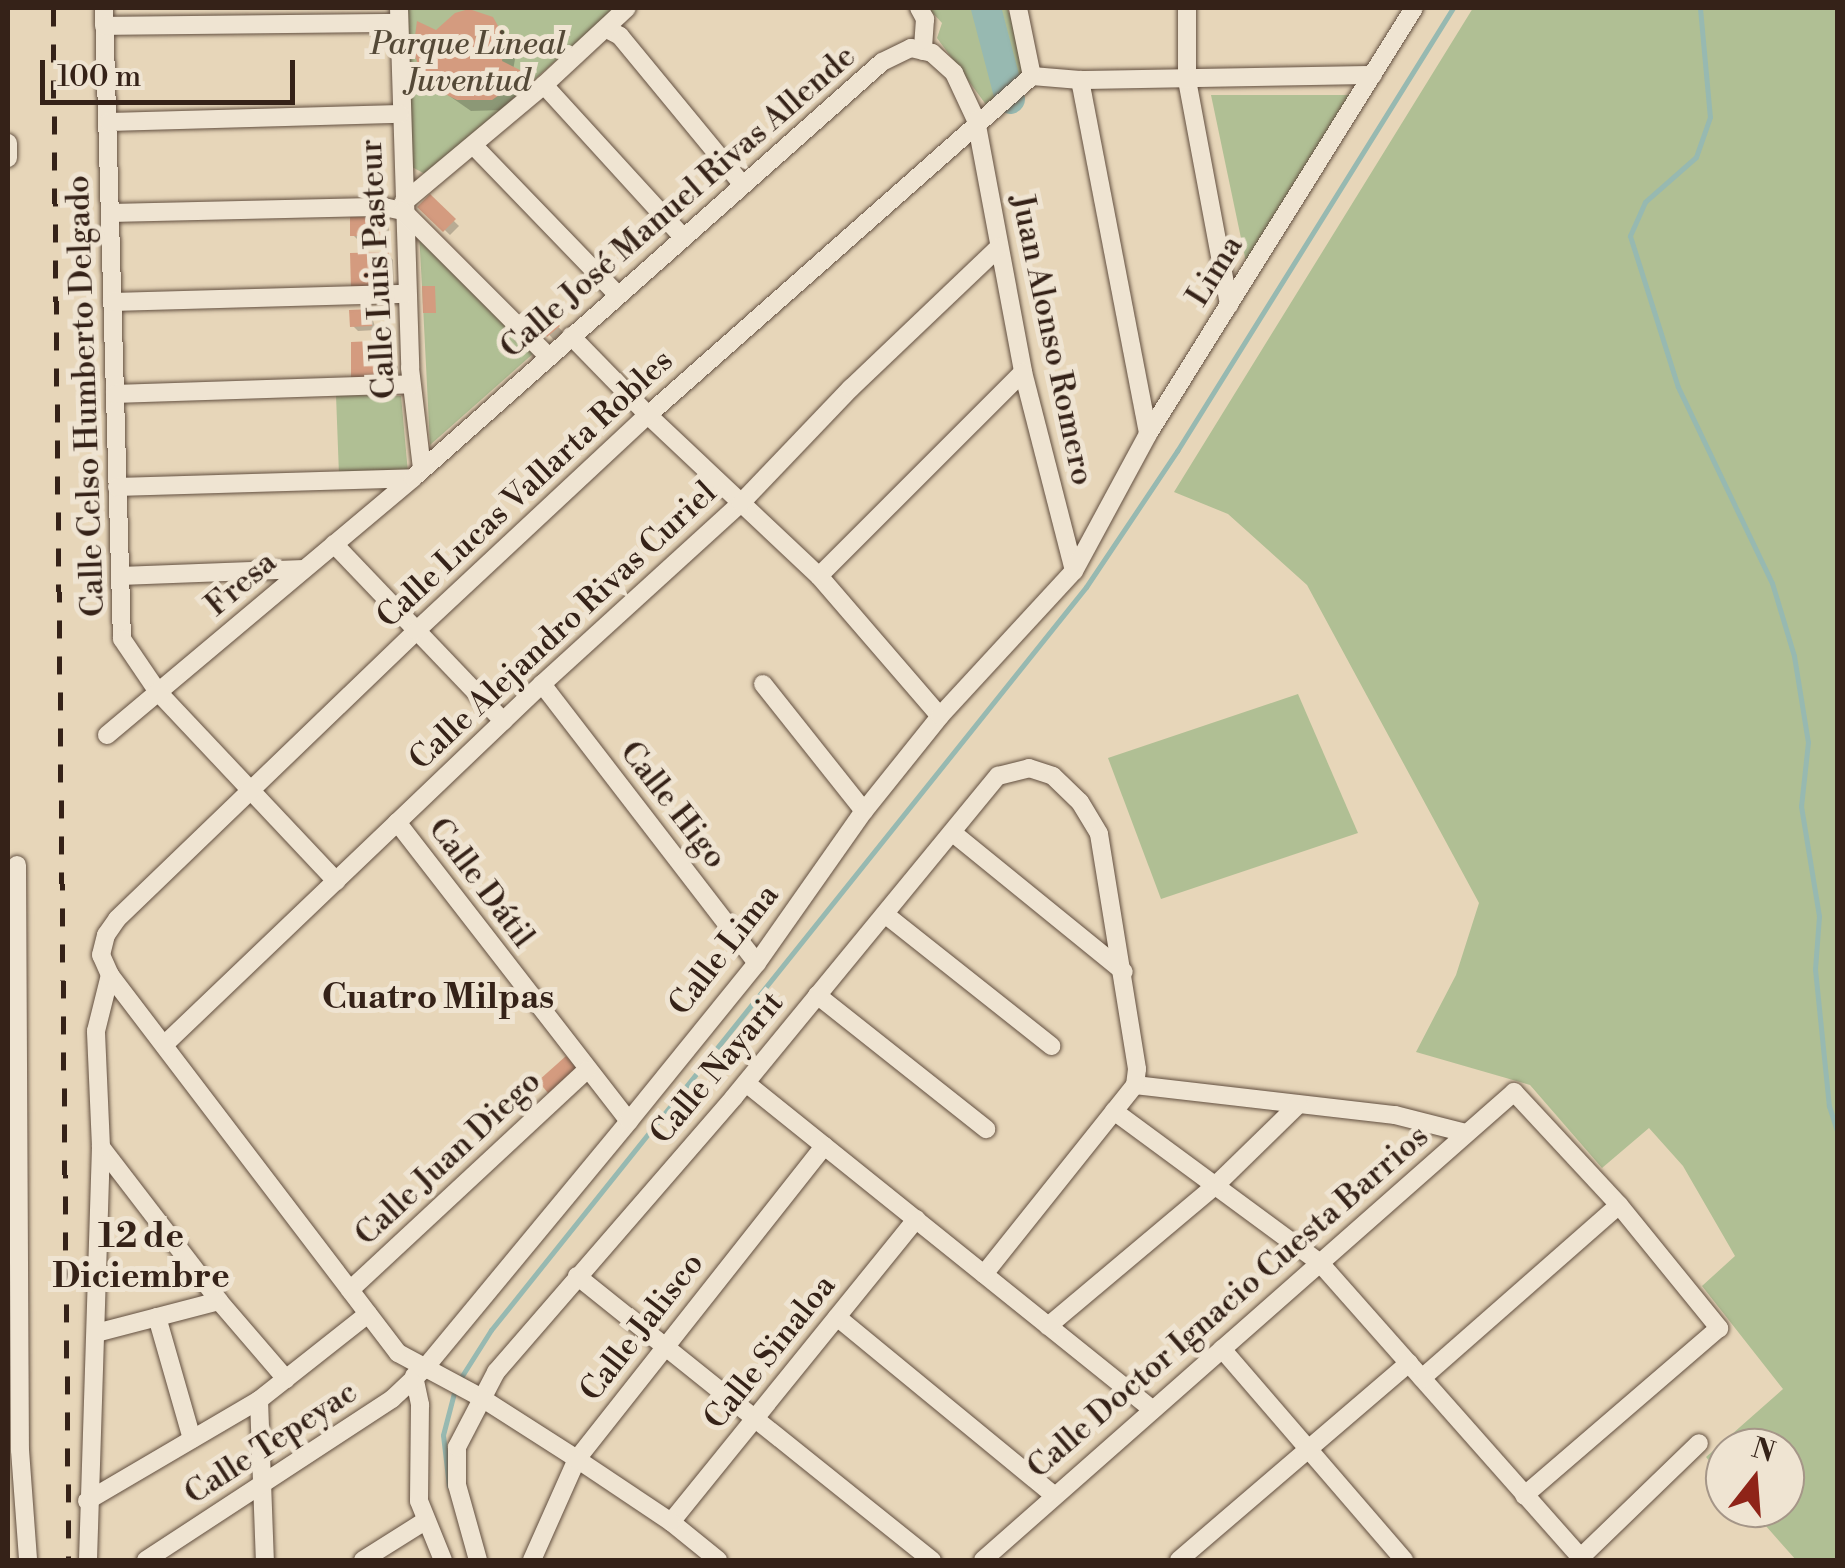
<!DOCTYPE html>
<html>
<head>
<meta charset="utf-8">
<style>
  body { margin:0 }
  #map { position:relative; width:1845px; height:1568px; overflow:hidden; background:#e7d6b9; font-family:"Libre Bodoni",serif }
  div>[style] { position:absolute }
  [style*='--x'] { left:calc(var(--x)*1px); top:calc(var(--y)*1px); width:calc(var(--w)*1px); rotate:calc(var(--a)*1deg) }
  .green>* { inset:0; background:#b0bf94 }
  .shadow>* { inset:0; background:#0003 }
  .stream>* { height:5px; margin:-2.5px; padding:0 2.5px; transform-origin:2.5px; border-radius:2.5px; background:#97b9b1 }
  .river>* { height:30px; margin:-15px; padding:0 15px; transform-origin:15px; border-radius:15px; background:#97b9b1 }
  .building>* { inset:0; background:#d49b7f }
  .roads { filter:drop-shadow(0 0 2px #624f40) drop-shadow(0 0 2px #624f40) }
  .minor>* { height:18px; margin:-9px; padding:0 9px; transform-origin:9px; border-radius:9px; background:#efe4d2 }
  .rail>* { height:5px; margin-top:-2.5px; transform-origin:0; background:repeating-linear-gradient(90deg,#352218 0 18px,transparent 0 36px) }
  span { translate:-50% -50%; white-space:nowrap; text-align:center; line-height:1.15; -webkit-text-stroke:10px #efe4d2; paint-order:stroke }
  .park-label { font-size:32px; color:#544937; font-style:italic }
  .street-label { font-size:32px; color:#352218 }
  .neighbourhood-label { font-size:35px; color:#352218; font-weight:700 }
  .frame { position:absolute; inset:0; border:10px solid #352218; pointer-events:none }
  .north { position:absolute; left:1705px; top:1428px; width:100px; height:100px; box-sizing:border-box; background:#efe4d2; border:2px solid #a59688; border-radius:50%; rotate:17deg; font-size:28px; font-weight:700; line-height:40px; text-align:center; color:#352218 }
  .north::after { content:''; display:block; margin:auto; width:35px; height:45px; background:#8f2418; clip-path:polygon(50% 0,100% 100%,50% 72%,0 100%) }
  .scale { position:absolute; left:40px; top:60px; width:255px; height:45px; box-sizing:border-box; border:5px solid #352218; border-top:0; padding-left:12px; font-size:30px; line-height:35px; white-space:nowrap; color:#352218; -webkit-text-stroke:8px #efe4d2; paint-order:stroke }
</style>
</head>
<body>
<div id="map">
  <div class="green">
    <div style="clip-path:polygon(408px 8px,615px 8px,427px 175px,412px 167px)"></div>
    <div style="clip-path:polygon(928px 8px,1007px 8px,1031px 73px,987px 106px,937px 38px,942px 23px)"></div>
    <div style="clip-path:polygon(1473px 8px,1837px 8px,1837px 1560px,1796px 1560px,1750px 1508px,1785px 1508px,1785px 1448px,1725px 1448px,1725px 1479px,1706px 1457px,1783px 1389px,1702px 1286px,1735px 1256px,1683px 1166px,1649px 1128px,1602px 1168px,1530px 1085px,1416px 1052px,1456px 975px,1479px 903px,1307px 585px,1228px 514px,1174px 492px)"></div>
    <div style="clip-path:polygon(1211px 95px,1350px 95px,1246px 262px)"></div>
    <div style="clip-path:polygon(419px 232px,535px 352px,430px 445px,422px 286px)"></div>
    <div style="clip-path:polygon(336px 395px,401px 396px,408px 473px,339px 475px)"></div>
    <div style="clip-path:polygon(1298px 694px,1358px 833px,1161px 899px,1108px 758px)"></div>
  </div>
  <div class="shadow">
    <div style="clip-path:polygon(492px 19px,516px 54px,513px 70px,532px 86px,504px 110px,471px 111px,438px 88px,436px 33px)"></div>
    <div style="clip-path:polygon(430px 198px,459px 226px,450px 235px,421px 207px)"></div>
    <div style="clip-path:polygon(384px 219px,389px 225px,389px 240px,358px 240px,353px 235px)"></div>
    <div style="clip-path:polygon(388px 254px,393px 260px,394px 292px,358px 293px)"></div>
    <div style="clip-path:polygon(539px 306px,563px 332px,554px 340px,530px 314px)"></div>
    <div style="clip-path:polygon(370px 311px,376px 330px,358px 331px,353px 326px)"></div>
    <div style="clip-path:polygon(373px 344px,378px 361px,392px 361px,398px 366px,399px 384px,358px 384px)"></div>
  </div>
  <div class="stream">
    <div style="--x:1700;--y:8;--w:109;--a:84.8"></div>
    <div style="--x:1710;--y:117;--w:42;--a:109.3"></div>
    <div style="--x:1696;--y:157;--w:68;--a:138.6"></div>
    <div style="--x:1645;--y:202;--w:37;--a:114"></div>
    <div style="--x:1630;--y:236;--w:158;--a:72.4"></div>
    <div style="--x:1678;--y:387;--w:217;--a:64.4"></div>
    <div style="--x:1772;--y:583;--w:76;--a:73.2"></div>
    <div style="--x:1794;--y:656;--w:87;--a:80.8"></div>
    <div style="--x:1808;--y:742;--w:64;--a:96.2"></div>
    <div style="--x:1801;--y:806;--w:111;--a:80.7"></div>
    <div style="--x:1819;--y:916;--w:53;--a:94.3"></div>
    <div style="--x:1815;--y:969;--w:138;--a:84.2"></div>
    <div style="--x:1829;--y:1106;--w:28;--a:72"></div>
    <div style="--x:460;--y:1379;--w:58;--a:-57.7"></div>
    <div style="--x:491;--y:1330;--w:952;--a:-51.31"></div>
    <div style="--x:1086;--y:587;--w:164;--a:-56.2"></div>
    <div style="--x:1177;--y:451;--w:522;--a:-58.08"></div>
    <div style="--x:449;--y:1486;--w:51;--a:-96.7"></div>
    <div style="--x:443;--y:1435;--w:48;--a:-75.4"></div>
  </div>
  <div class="river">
    <div style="--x:986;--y:8;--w:94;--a:75.2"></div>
  </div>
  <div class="building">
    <div style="clip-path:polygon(469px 9px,493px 17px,506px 40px,502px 61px,522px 71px,521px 80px,492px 100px,457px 100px,437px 90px,420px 70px,413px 51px,417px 21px,436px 30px,455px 13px)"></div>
    <div style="clip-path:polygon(430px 194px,456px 219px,443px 232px,417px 207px)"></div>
    <div style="clip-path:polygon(350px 217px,385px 217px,385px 236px,350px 236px)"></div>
    <div style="clip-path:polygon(389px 252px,390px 288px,351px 289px,350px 253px)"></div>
    <div style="clip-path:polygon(422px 286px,435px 286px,436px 313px,423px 313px)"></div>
    <div style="clip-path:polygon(539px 303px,560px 326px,547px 337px,527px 314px)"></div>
    <div style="clip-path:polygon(371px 309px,372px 326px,350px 327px,349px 310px)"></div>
    <div style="clip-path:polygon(374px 341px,374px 359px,394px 359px,395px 380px,351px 380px,351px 342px)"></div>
    <div style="clip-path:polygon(566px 1056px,576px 1068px,548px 1093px,538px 1081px)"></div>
  </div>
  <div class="roads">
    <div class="minor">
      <div style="--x:104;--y:8;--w:631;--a:88.37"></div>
      <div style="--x:122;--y:639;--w:64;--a:55.8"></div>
      <div style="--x:158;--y:692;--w:260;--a:46.7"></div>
      <div style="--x:399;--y:8;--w:360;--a:88.2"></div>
      <div style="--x:410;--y:368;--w:101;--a:83.2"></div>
      <div style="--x:919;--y:8;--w:13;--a:61"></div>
      <div style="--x:925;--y:19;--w:32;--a:94"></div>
      <div style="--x:1018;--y:8;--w:69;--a:78.4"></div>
      <div style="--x:1187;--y:8;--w:72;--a:90"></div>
      <div style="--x:1187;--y:80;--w:229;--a:79.4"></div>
      <div style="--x:104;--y:26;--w:295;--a:-0.6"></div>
      <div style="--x:607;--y:29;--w:15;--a:28"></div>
      <div style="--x:620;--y:36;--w:190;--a:50.5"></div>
      <div style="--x:1032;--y:76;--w:48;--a:4.8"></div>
      <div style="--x:1080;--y:80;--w:293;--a:-1"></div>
      <div style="--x:1080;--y:80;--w:360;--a:79.1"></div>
      <div style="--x:544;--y:85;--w:205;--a:47.6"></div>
      <div style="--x:109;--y:122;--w:291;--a:-1.6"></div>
      <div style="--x:8;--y:143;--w:15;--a:90"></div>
      <div style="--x:474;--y:146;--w:206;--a:46"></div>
      <div style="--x:403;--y:203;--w:184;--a:-39.9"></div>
      <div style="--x:544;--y:85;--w:113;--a:-42.9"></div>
      <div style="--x:110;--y:213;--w:274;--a:-1.3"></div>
      <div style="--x:384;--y:207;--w:19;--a:12"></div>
      <div style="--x:403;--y:211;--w:205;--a:45"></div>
      <div style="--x:112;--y:302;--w:295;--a:-1.6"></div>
      <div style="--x:571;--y:336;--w:110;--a:45.7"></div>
      <div style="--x:648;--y:415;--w:235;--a:43.3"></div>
      <div style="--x:819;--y:576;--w:185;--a:49.2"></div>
      <div style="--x:115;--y:394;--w:296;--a:-1.9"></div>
      <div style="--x:117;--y:487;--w:296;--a:-1.7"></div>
      <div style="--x:334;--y:544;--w:245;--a:46.3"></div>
      <div style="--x:120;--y:576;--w:184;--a:-2.2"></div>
      <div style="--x:819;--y:576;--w:288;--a:-45"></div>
      <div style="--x:542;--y:684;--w:352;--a:52.4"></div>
      <div style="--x:763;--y:684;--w:162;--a:51.5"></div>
      <div style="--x:107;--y:735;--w:400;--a:-40"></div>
      <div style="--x:413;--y:478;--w:627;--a:-41.57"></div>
      <div style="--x:882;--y:62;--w:32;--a:-26"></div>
      <div style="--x:911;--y:48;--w:22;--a:13"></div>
      <div style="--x:932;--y:53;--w:30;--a:42"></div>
      <div style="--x:954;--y:73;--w:52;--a:64.9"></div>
      <div style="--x:976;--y:120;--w:256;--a:79.4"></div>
      <div style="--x:1023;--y:372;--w:205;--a:75.6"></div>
      <div style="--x:397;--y:822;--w:378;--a:52.2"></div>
      <div style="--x:953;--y:833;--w:220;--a:39.1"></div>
      <div style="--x:17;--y:865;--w:585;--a:89.71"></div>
      <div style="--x:20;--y:1450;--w:110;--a:85.8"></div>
      <div style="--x:886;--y:915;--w:211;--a:38.4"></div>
      <div style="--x:817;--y:995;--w:216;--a:38.4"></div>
      <div style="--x:164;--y:1045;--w:523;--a:-43.68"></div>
      <div style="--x:542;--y:684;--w:269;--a:-42.3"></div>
      <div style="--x:741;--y:503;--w:159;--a:-46.3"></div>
      <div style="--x:851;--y:388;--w:204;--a:-43.6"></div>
      <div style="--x:746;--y:1083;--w:522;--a:38.78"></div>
      <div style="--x:1135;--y:1085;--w:262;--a:6.6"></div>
      <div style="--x:1395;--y:1115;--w:73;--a:14.2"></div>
      <div style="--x:1114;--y:1111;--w:256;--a:36.4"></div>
      <div style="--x:1320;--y:1263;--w:397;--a:48.5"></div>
      <div style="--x:101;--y:1147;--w:194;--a:52.5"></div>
      <div style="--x:219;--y:1301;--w:103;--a:49.3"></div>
      <div style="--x:577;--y:1276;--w:455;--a:38.7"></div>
      <div style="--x:350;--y:1290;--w:323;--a:-42.9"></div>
      <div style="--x:157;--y:1317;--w:127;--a:74"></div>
      <div style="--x:837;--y:1317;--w:281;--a:39.4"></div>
      <div style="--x:1048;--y:1326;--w:219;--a:-40"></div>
      <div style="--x:1216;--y:1185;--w:115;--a:-44.3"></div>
      <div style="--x:96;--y:1333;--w:127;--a:-14.6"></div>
      <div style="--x:1222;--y:1349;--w:279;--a:49.2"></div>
      <div style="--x:414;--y:1376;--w:30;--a:78"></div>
      <div style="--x:420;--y:1405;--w:96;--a:90.6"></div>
      <div style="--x:419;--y:1501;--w:64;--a:67.9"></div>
      <div style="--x:1422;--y:1378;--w:262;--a:-41.3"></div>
      <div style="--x:259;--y:1400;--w:160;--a:87.9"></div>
      <div style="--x:87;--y:1501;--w:199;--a:-30.4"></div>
      <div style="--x:259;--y:1400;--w:139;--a:-38.3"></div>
      <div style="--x:671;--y:1522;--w:390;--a:-51"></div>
      <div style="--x:88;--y:1560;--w:413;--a:-88.2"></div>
      <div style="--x:101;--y:1147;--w:116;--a:-92.5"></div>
      <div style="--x:96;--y:1031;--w:58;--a:-76"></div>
      <div style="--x:146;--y:1560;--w:294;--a:-33.2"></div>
      <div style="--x:392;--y:1399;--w:44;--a:-43.2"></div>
      <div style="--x:424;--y:1369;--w:322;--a:-50.4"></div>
      <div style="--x:629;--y:1121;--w:203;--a:-51"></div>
      <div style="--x:757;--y:963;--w:186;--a:-54.9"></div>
      <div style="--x:864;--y:811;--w:122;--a:-51.3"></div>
      <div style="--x:940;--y:716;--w:197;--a:-47.3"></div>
      <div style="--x:1074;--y:571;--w:156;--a:-61.6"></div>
      <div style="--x:1148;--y:434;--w:502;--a:-58.02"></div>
      <div style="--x:363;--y:1560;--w:73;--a:-32.2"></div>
      <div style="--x:478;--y:1560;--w:78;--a:-105.6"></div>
      <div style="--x:457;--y:1485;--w:38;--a:-90"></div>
      <div style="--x:457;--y:1447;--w:85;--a:-62.5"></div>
      <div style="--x:496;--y:1372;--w:364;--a:-49.1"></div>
      <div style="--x:734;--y:1097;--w:416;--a:-50.6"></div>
      <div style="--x:998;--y:776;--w:32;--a:-14"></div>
      <div style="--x:1029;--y:768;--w:25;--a:18"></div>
      <div style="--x:1053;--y:776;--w:37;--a:44"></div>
      <div style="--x:1080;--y:802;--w:37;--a:59"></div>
      <div style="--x:1099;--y:834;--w:238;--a:80.8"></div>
      <div style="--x:1137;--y:1069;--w:16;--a:97"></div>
      <div style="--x:1135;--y:1085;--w:242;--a:128.6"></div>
      <div style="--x:532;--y:1560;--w:111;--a:-66"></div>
      <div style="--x:577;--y:1459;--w:399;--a:-51.7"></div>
      <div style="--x:718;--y:1560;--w:60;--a:-141"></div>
      <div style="--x:671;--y:1522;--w:113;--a:-146.2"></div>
      <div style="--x:577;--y:1459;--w:115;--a:-147.4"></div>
      <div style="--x:480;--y:1397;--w:93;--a:-151.8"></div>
      <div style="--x:398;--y:1353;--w:475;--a:-127.3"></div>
      <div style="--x:110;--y:975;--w:22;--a:-114"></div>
      <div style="--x:101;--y:955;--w:21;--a:-76"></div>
      <div style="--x:106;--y:935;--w:19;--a:-55"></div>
      <div style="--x:117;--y:919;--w:415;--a:-43.9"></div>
      <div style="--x:416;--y:631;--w:317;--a:-43"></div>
      <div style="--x:648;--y:415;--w:512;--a:-41.44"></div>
      <div style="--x:983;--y:1560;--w:708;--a:-41.39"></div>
      <div style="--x:1514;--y:1092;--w:154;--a:47.1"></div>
      <div style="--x:1619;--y:1205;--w:159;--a:50.9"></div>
      <div style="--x:1719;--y:1328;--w:257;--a:139.3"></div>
      <div style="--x:1179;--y:1560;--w:303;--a:-40.6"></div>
      <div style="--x:1578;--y:1560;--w:168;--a:-44"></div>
    </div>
  </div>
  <div class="rail">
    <div style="--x:53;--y:8;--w:1552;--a:89.41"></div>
  </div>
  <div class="park-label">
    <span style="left:468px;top:63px">Parque Lineal<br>Juventud</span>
  </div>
  <div class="street-label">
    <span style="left:678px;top:202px;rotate:-41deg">Calle José Manuel Rivas Allende</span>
    <span style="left:378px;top:269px;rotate:-93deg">Calle Luis Pasteur</span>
    <span style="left:1215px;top:271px;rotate:-58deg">Lima</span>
    <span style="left:1052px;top:340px;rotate:78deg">Juan Alonso Romero</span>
    <span style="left:86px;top:396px;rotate:-92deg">Calle Celso Humberto Delgado</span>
    <span style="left:525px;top:489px;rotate:-43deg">Calle Lucas Vallarta Robles</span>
    <span style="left:241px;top:584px;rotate:-40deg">Fresa</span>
    <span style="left:563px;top:626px;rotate:-43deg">Calle Alejandro Rivas Curiel</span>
    <span style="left:673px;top:805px;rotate:52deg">Calle Higo</span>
    <span style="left:481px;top:883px;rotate:53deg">Calle Dátil</span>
    <span style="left:724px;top:950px;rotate:-52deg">Calle Lima</span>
    <span style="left:717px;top:1068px;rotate:-50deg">Calle Nayarit</span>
    <span style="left:448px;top:1158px;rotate:-43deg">Calle Juan Diego</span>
    <span style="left:1228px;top:1302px;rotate:-41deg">Calle Doctor Ignacio Cuesta Barrios</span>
    <span style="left:642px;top:1327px;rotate:-52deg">Calle Jalisco</span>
    <span style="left:770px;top:1352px;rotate:-51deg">Calle Sinaloa</span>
    <span style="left:271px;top:1443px;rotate:-33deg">Calle Tepeyac</span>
  </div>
  <div class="neighbourhood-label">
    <span style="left:438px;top:998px">Cuatro Milpas</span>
    <span style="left:141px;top:1257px">12 de<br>Diciembre</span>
  </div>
  <div class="frame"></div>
  <div class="north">N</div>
  <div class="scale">100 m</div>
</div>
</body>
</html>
